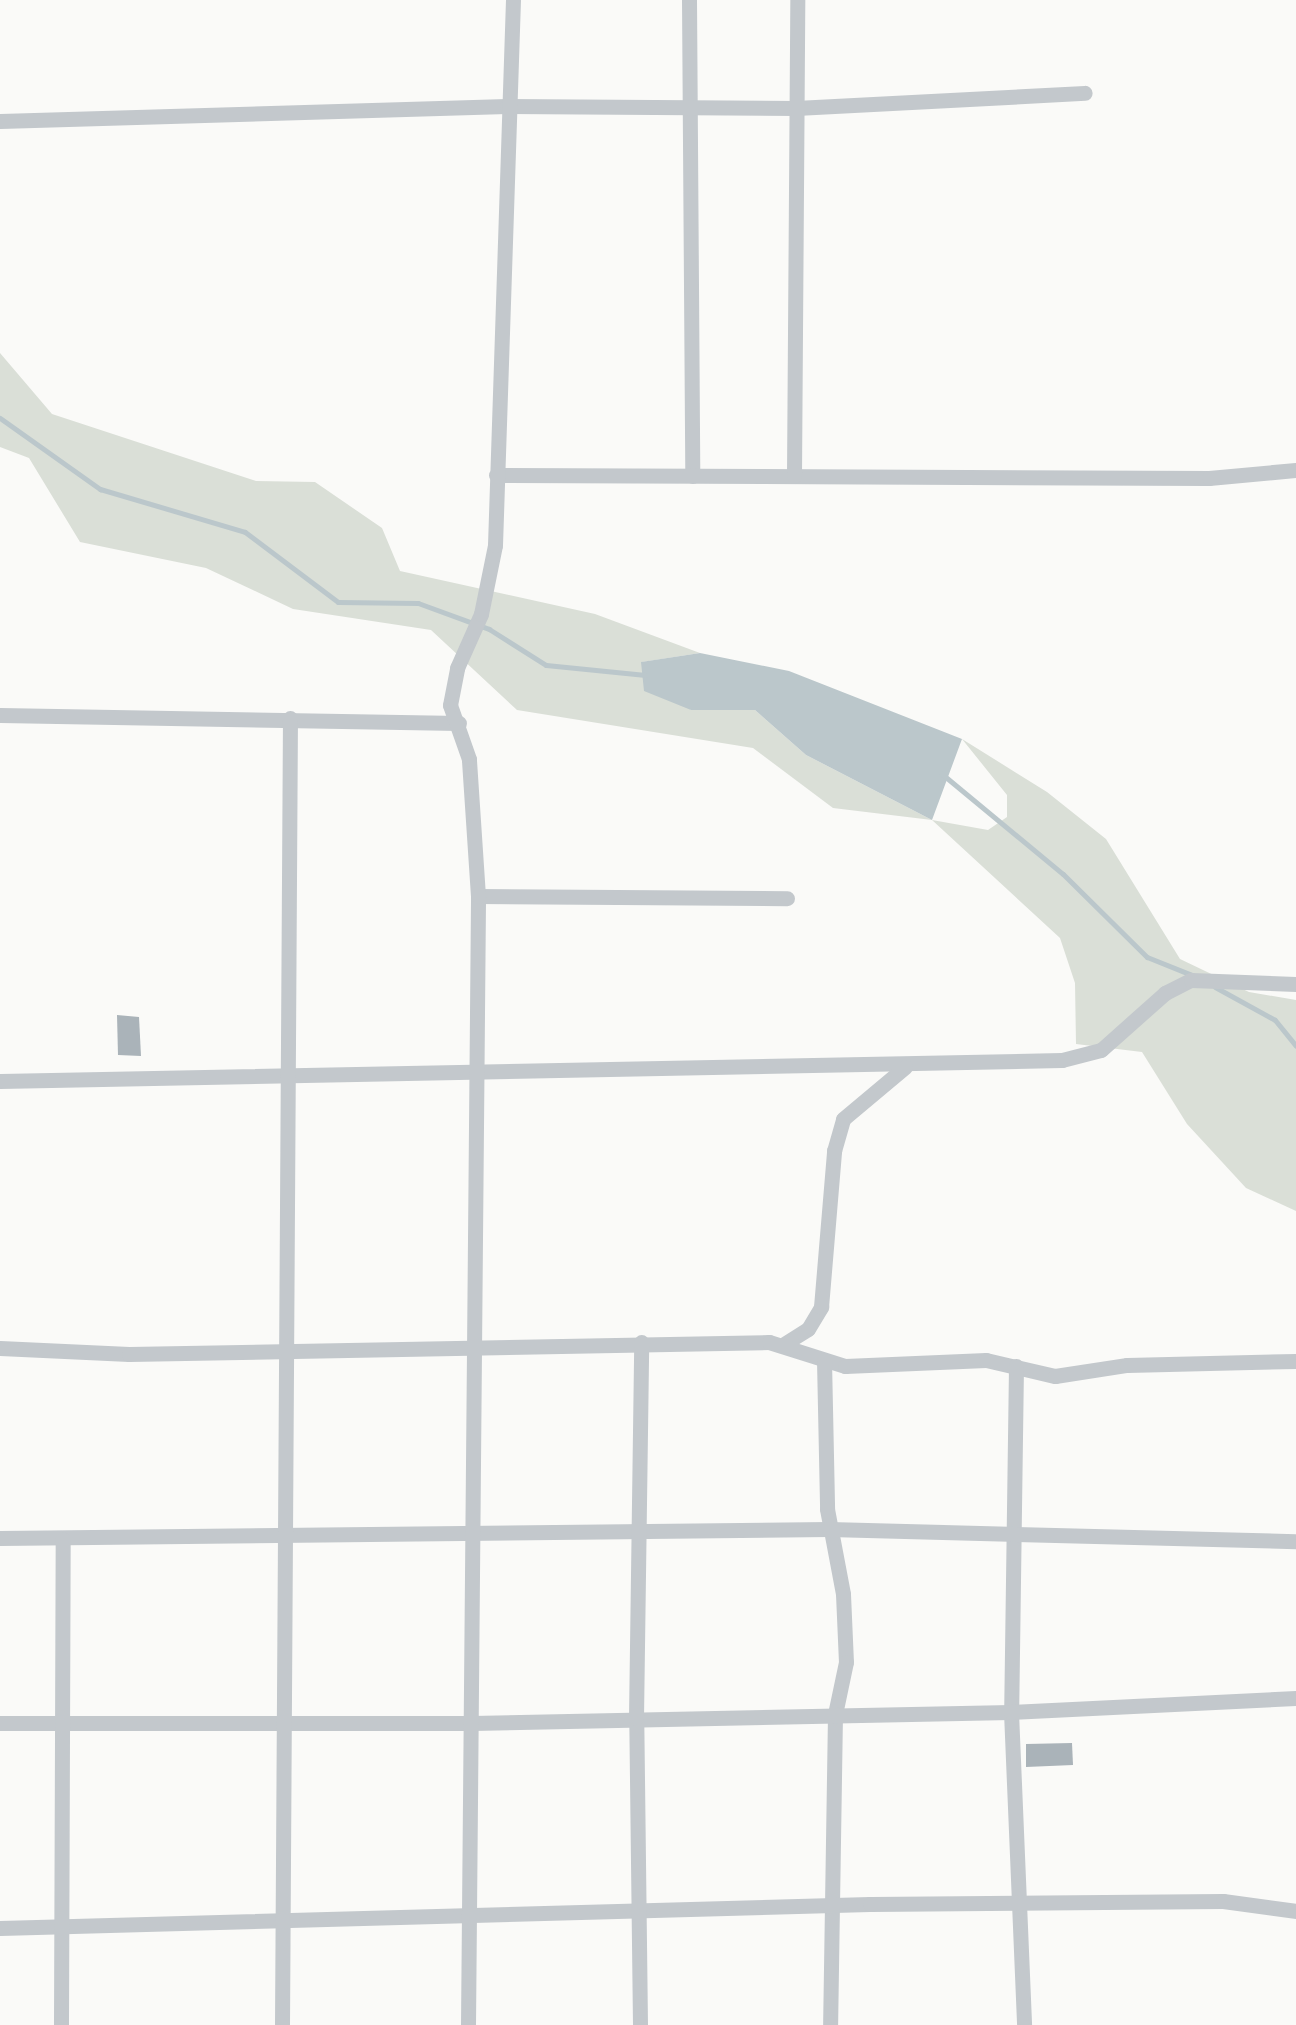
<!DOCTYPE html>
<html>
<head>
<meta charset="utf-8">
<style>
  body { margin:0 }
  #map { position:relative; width:1296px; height:2025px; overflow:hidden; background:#fafaf8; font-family:Overpass,sans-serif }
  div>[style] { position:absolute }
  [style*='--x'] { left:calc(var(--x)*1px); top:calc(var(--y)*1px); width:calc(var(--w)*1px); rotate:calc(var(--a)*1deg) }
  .green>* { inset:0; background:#dadfd7 }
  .water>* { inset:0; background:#bbc7cb }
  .stream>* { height:5px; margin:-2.5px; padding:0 2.5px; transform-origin:2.5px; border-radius:2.5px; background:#bbc7cb }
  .building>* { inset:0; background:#aab3b9 }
  .minor>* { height:15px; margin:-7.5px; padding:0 7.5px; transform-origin:7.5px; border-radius:7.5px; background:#c3c8cc }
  span { translate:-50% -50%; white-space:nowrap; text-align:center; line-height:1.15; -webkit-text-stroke:10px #fff; paint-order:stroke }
</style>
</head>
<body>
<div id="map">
  <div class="green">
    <div style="clip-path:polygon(0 353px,52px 414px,256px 481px,315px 482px,382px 528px,400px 571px,595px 614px,700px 653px,642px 662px,691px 710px,755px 710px,806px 755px,932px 820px,988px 830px,1007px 817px,1007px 795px,962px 739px,1047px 792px,1106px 839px,1180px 959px,1249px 992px,1296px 1000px,1296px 1211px,1246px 1188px,1187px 1124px,1142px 1052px,1076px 1044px,1075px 983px,1060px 938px,932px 820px,833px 808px,753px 748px,517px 710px,431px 630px,293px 609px,206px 568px,80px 542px,29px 458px,0 447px)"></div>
  </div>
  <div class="water">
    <div style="clip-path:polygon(700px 653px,789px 671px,962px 739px,932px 820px,806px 755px,755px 710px,691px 710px,644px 691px,641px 662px)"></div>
  </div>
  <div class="stream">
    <div style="--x:0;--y:418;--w:123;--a:35.4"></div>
    <div style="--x:100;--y:489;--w:151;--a:16.5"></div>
    <div style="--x:245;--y:532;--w:116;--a:37"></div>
    <div style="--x:338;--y:602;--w:80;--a:0.7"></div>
    <div style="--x:418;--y:603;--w:76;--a:20.1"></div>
    <div style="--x:489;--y:629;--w:67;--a:32.3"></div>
    <div style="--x:546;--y:665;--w:100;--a:5.7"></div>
    <div style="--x:942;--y:774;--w:157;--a:39.6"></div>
    <div style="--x:1063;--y:874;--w:118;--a:44.7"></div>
    <div style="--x:1147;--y:957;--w:48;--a:21.8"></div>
    <div style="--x:1215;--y:987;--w:68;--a:28.8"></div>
    <div style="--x:1275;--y:1020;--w:33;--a:51"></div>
  </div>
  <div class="building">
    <div style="clip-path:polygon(117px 1015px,139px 1017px,141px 1056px,118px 1055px)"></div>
    <div style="clip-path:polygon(1072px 1743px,1073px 1765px,1026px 1767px,1026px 1744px)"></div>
  </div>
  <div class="minor">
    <div style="--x:689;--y:0;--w:476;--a:89.6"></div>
    <div style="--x:0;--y:121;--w:507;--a:-1.69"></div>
    <div style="--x:507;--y:106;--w:289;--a:0.4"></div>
    <div style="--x:796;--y:108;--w:289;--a:-3"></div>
    <div style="--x:496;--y:475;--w:713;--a:0.24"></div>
    <div style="--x:1209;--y:478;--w:87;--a:-5.3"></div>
    <div style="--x:794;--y:476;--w:476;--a:-89.6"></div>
    <div style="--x:0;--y:715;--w:459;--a:1"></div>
    <div style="--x:478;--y:896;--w:309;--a:0.4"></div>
    <div style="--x:0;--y:1081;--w:1062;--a:-1.13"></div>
    <div style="--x:1062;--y:1060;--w:40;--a:-14.4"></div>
    <div style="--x:1101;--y:1050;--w:86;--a:-41.7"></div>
    <div style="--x:1165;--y:993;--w:29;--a:-27"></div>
    <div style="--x:1191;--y:980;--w:105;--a:2.2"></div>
    <div style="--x:784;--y:1344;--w:28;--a:-32"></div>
    <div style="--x:808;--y:1329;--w:26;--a:-59"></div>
    <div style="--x:821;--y:1307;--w:157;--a:-85.2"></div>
    <div style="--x:834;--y:1151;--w:33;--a:-74"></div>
    <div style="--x:843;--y:1119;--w:81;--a:-40"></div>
    <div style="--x:0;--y:1348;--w:129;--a:2.7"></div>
    <div style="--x:129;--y:1354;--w:640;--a:-1.07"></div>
    <div style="--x:769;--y:1342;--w:80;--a:17.5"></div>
    <div style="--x:845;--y:1366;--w:141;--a:-2.4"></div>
    <div style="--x:986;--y:1360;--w:71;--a:13.1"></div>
    <div style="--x:1055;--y:1376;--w:73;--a:-8.7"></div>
    <div style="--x:1127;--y:1365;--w:169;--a:-1.4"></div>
    <div style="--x:824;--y:1360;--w:149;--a:88.8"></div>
    <div style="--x:827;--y:1509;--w:86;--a:79.3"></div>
    <div style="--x:843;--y:1594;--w:68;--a:87.5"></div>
    <div style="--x:846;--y:1662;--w:53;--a:101.9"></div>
    <div style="--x:835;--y:1714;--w:311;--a:90.9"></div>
    <div style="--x:1016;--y:1366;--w:346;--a:90.8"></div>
    <div style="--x:1011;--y:1712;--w:313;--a:87.6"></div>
    <div style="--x:0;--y:1538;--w:829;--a:-0.62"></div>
    <div style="--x:829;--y:1529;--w:467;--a:1.5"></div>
    <div style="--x:0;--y:1723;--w:472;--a:0"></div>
    <div style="--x:472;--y:1723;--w:539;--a:-1.17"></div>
    <div style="--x:1011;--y:1712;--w:285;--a:-2.8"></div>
    <div style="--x:0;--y:1928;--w:870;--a:-1.58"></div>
    <div style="--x:870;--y:1904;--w:353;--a:-0.5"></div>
    <div style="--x:1223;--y:1901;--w:74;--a:7.8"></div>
    <div style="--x:61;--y:2025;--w:486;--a:-89.8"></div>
    <div style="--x:282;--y:2025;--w:1307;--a:-89.65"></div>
    <div style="--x:468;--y:2025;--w:1129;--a:-89.49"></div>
    <div style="--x:478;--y:896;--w:137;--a:-93.8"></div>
    <div style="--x:469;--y:759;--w:57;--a:-109.4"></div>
    <div style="--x:450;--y:705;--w:38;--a:-79"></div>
    <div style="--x:457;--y:668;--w:59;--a:-66"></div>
    <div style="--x:481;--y:614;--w:70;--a:-78.5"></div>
    <div style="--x:495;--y:545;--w:545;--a:-88.11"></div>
    <div style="--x:640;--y:2025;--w:307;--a:-90.7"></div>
    <div style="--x:636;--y:1718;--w:376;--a:-89.2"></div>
  </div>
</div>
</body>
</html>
